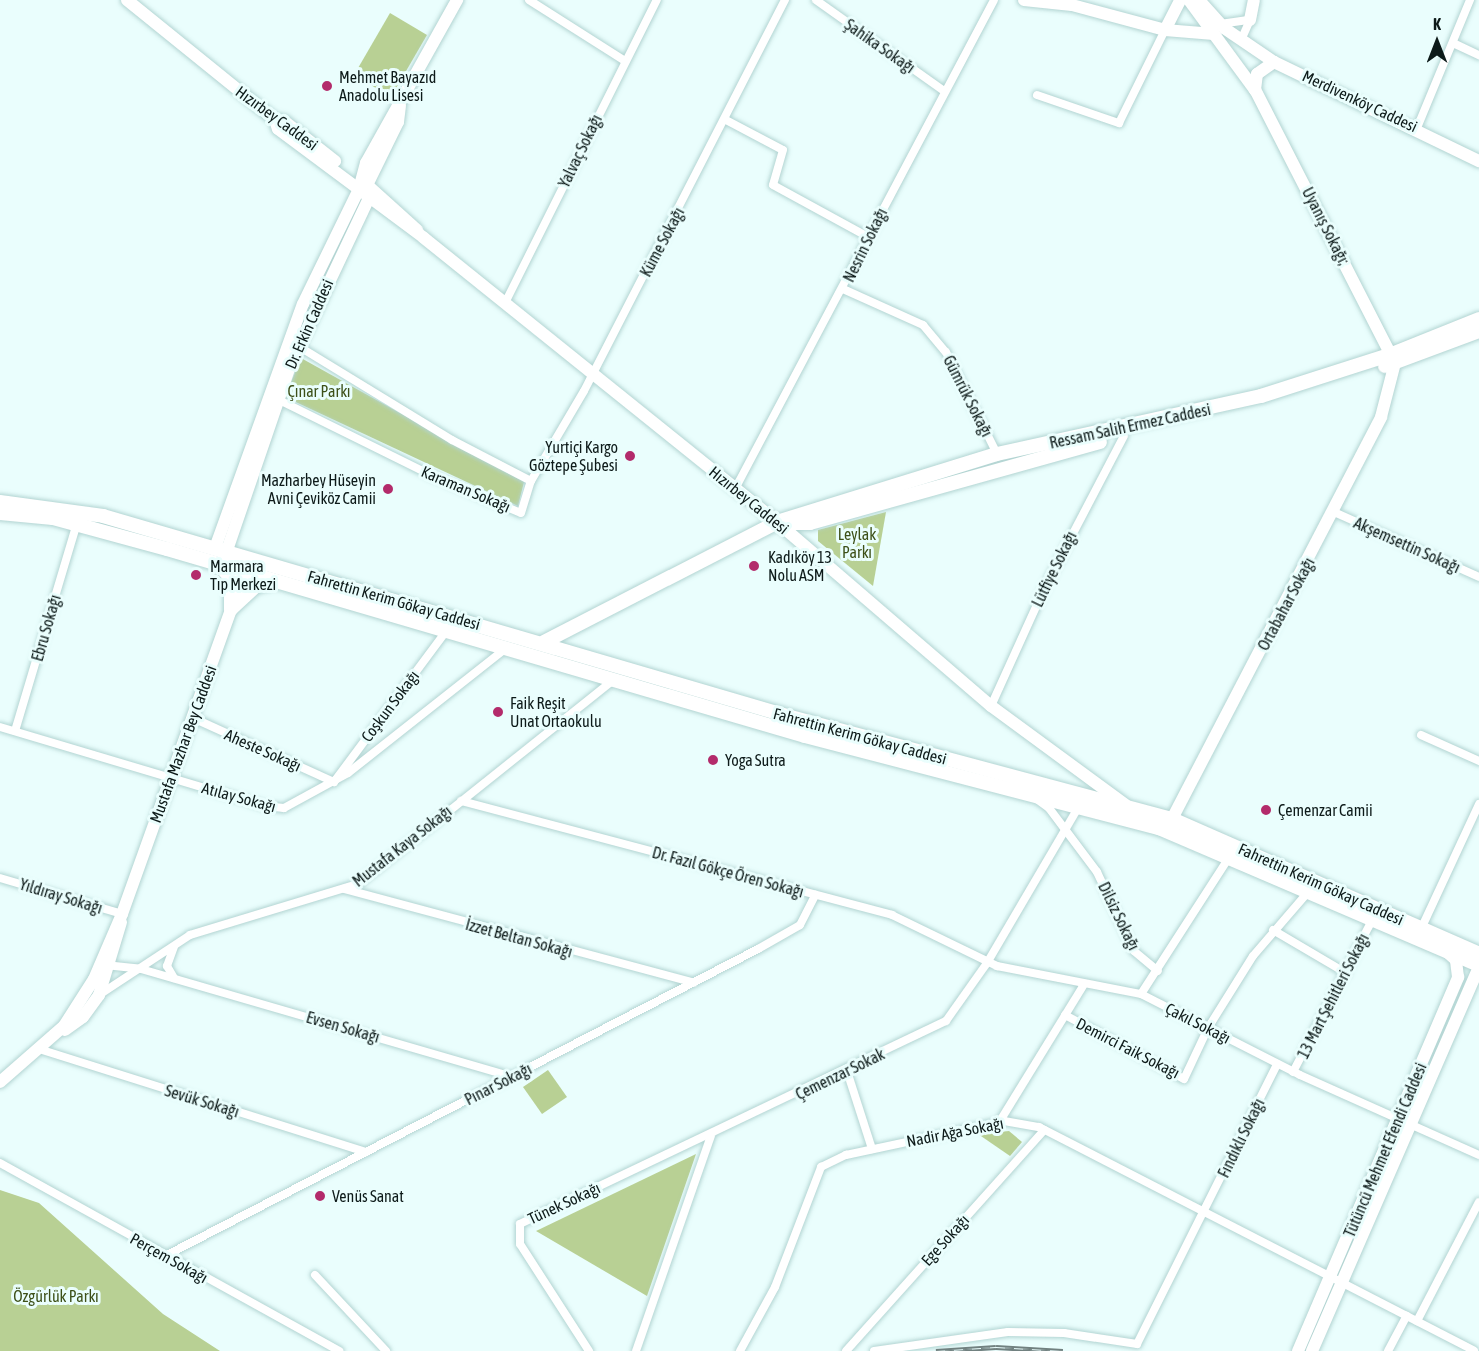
<!DOCTYPE html>
<html>
<head>
<meta charset="utf-8">
<style>
  body { margin:0 }
  #map { position:relative; width:1479px; height:1351px; overflow:hidden; background:#eafefd; font-family:"Asap Condensed",sans-serif }
  div>[style] { position:absolute }
  [style*='--x'] { left:calc(var(--x)*1px); top:calc(var(--y)*1px); width:calc(var(--w)*1px); rotate:calc(var(--a)*1deg) }
  .green>* { inset:0; background:#b8d094 }
  .roads { filter:drop-shadow(0 0 2px #b2d4d2) drop-shadow(0 0 2px #b2d4d2) }
  .street>* { height:8px; margin:-4px; padding:0 4px; transform-origin:4px; border-radius:4px; background:#fff }
  .secondary>* { height:12px; margin:-6px; padding:0 6px; transform-origin:6px; border-radius:6px; background:#fff }
  .primary>* { height:14px; margin:-7px; padding:0 7px; transform-origin:7px; border-radius:7px; background:#fff }
  .rail>* { height:5px; margin-top:-2.5px; transform-origin:0; background:repeating-linear-gradient(90deg,#eafefd 0 9px,#718180 0 18px); box-sizing:border-box; border-block:2px solid #718180 }
  .dots>* { width:16px; height:16px; translate:-50% -50%; box-sizing:border-box; border:3px solid #eafefd; border-radius:50% }
  span { translate:-50% -50%; white-space:nowrap; text-align:center; line-height:1.15; -webkit-text-stroke:6px #eafefd; paint-order:stroke }
  .street-label { font-size:16px; color:#0d1a19 }
  .poi-label { font-size:16px; color:#0d1a19 }
  .left { translate:0 -50%; text-align:left }
  .right { translate:-100% -50%; text-align:right }
  .park-label { font-size:16px; color:#3d5018 }
  .north { position:absolute; left:1407px; top:12px; width:60px; height:60px; -webkit-text-stroke:4px #eafefd; paint-order:stroke; rotate:0deg; font-size:16px; font-weight:700; line-height:24px; text-align:center; color:#0d1a19 }
  .north::after { content:''; display:block; margin:auto; width:21px; height:27px; background:#0d1a19; clip-path:polygon(50% 0,100% 100%,50% 72%,0 100%) }
</style>
</head>
<body>
<div id="map">
  <div class="green">
    <div style="clip-path:polygon(390px 13px,427px 35px,391px 97px,354px 75px)"></div>
    <div style="clip-path:polygon(301px 358px,524px 482px,518px 506px,285px 397px)"></div>
    <div style="clip-path:polygon(886px 512px,873px 586px,818px 541px,818px 530px)"></div>
    <div style="clip-path:polygon(548px 1070px,567px 1097px,542px 1114px,523px 1087px)"></div>
    <div style="clip-path:polygon(1009px 1131px,1022px 1142px,1010px 1156px,978px 1134px)"></div>
    <div style="clip-path:polygon(696px 1154px,647px 1296px,536px 1231px)"></div>
    <div style="clip-path:polygon(0 1190px,39px 1203px,163px 1314px,220px 1351px,0 1351px)"></div>
  </div>
  <div class="roads">
    <div class="street">
      <div style="--x:529;--y:0;--w:114;--a:32.4"></div>
      <div style="--x:816;--y:0;--w:157;--a:35.4"></div>
      <div style="--x:1220;--y:24;--w:30;--a:-8"></div>
      <div style="--x:1250;--y:20;--w:22;--a:114"></div>
      <div style="--x:1453;--y:43;--w:29;--a:25"></div>
      <div style="--x:1037;--y:95;--w:87;--a:18.9"></div>
      <div style="--x:1119;--y:123;--w:104;--a:-63.7"></div>
      <div style="--x:726;--y:120;--w:64;--a:27.8"></div>
      <div style="--x:783;--y:150;--w:36;--a:106"></div>
      <div style="--x:773;--y:185;--w:108;--a:28.7"></div>
      <div style="--x:1417;--y:128;--w:139;--a:-67.5"></div>
      <div style="--x:843;--y:289;--w:88;--a:24.2"></div>
      <div style="--x:923;--y:325;--w:35;--a:50"></div>
      <div style="--x:946;--y:352;--w:114;--a:63.4"></div>
      <div style="--x:505;--y:303;--w:339;--a:-63.4"></div>
      <div style="--x:298;--y:346;--w:180;--a:31.4"></div>
      <div style="--x:452;--y:440;--w:89;--a:27.4"></div>
      <div style="--x:275;--y:398;--w:176;--a:26.3"></div>
      <div style="--x:433;--y:476;--w:95;--a:22.8"></div>
      <div style="--x:521;--y:513;--w:34;--a:-73"></div>
      <div style="--x:531;--y:481;--w:104;--a:-59.5"></div>
      <div style="--x:584;--y:391;--w:440;--a:-62.8"></div>
      <div style="--x:735;--y:489;--w:553;--a:-62.09"></div>
      <div style="--x:1334;--y:512;--w:159;--a:24.1"></div>
      <div style="--x:991;--y:706;--w:133;--a:-65.6"></div>
      <div style="--x:1046;--y:585;--w:168;--a:-62.4"></div>
      <div style="--x:193;--y:718;--w:155;--a:24.4"></div>
      <div style="--x:334;--y:782;--w:189;--a:-53.4"></div>
      <div style="--x:0;--y:727;--w:277;--a:16.6"></div>
      <div style="--x:265;--y:806;--w:19;--a:6"></div>
      <div style="--x:284;--y:808;--w:73;--a:-28.7"></div>
      <div style="--x:348;--y:773;--w:201;--a:-38.3"></div>
      <div style="--x:15;--y:731;--w:214;--a:-73.4"></div>
      <div style="--x:1421;--y:735;--w:64;--a:24.1"></div>
      <div style="--x:1038;--y:800;--w:14;--a:36"></div>
      <div style="--x:1049;--y:808;--w:80;--a:53.1"></div>
      <div style="--x:1097;--y:872;--w:87;--a:64.9"></div>
      <div style="--x:1134;--y:951;--w:31;--a:40"></div>
      <div style="--x:461;--y:801;--w:446;--a:14.8"></div>
      <div style="--x:892;--y:915;--w:117;--a:25.9"></div>
      <div style="--x:997;--y:966;--w:147;--a:11"></div>
      <div style="--x:1141;--y:994;--w:178;--a:27"></div>
      <div style="--x:1300;--y:1075;--w:196;--a:24.1"></div>
      <div style="--x:0;--y:878;--w:127;--a:16.4"></div>
      <div style="--x:344;--y:889;--w:362;--a:15"></div>
      <div style="--x:1421;--y:929;--w:138;--a:-65.1"></div>
      <div style="--x:1273;--y:930;--w:85;--a:30.5"></div>
      <div style="--x:105;--y:965;--w:36;--a:6"></div>
      <div style="--x:141;--y:969;--w:386;--a:16.2"></div>
      <div style="--x:174;--y:978;--w:14;--a:-120"></div>
      <div style="--x:167;--y:966;--w:20;--a:-70"></div>
      <div style="--x:1141;--y:994;--w:164;--a:-57.2"></div>
      <div style="--x:99;--y:995;--w:109;--a:-33.4"></div>
      <div style="--x:190;--y:935;--w:176;--a:-16.9"></div>
      <div style="--x:358;--y:884;--w:329;--a:-38.6"></div>
      <div style="--x:1065;--y:1015;--w:135;--a:28.3"></div>
      <div style="--x:1184;--y:1079;--w:56;--a:-64.8"></div>
      <div style="--x:1208;--y:1028;--w:85;--a:-58"></div>
      <div style="--x:1253;--y:956;--w:86;--a:-49.3"></div>
      <div style="--x:39;--y:1049;--w:343;--a:17.5"></div>
      <div style="--x:847;--y:1071;--w:82;--a:72.2"></div>
      <div style="--x:1293;--y:1072;--w:171;--a:-62.5"></div>
      <div style="--x:1000;--y:1121;--w:158;--a:-58.4"></div>
      <div style="--x:0;--y:1163;--w:388;--a:29"></div>
      <div style="--x:165;--y:1256;--w:668;--a:-27.37"></div>
      <div style="--x:758;--y:949;--w:48;--a:-29.7"></div>
      <div style="--x:800;--y:925;--w:34;--a:-63"></div>
      <div style="--x:315;--y:1275;--w:104;--a:46.9"></div>
      <div style="--x:1417;--y:1321;--w:134;--a:-62.5"></div>
      <div style="--x:589;--y:1351;--w:127;--a:-122.8"></div>
      <div style="--x:520;--y:1244;--w:20;--a:-90"></div>
      <div style="--x:520;--y:1224;--w:472;--a:-25.5"></div>
      <div style="--x:946;--y:1021;--w:71;--a:-54.7"></div>
      <div style="--x:987;--y:963;--w:180;--a:-59.6"></div>
      <div style="--x:636;--y:1351;--w:228;--a:-70.8"></div>
      <div style="--x:740;--y:1351;--w:73;--a:-61.3"></div>
      <div style="--x:775;--y:1287;--w:129;--a:-69"></div>
      <div style="--x:821;--y:1167;--w:28;--a:-26"></div>
      <div style="--x:846;--y:1155;--w:162;--a:-12.1"></div>
      <div style="--x:1004;--y:1121;--w:36;--a:10"></div>
      <div style="--x:1039;--y:1127;--w:489;--a:27.2"></div>
      <div style="--x:846;--y:1351;--w:297;--a:-48.1"></div>
      <div style="--x:874;--y:1351;--w:135;--a:-8.1"></div>
      <div style="--x:1008;--y:1332;--w:56;--a:1"></div>
      <div style="--x:1064;--y:1333;--w:74;--a:8.6"></div>
      <div style="--x:1137;--y:1344;--w:313;--a:-63.4"></div>
      <div style="--x:1388;--y:1351;--w:40;--a:-62"></div>
    </div>
    <div class="secondary">
      <div style="--x:127;--y:0;--w:191;--a:39"></div>
      <div style="--x:275;--y:120;--w:9;--a:6"></div>
      <div style="--x:284;--y:121;--w:65;--a:38.1"></div>
      <div style="--x:1024;--y:0;--w:48;--a:5.9"></div>
      <div style="--x:1072;--y:5;--w:96;--a:15"></div>
      <div style="--x:1165;--y:30;--w:49;--a:4.7"></div>
      <div style="--x:1199;--y:0;--w:38;--a:48"></div>
      <div style="--x:1224;--y:28;--w:60;--a:34.2"></div>
      <div style="--x:1274;--y:62;--w:228;--a:25.8"></div>
      <div style="--x:1250;--y:20;--w:20;--a:-79"></div>
      <div style="--x:1165;--y:30;--w:34;--a:-63"></div>
      <div style="--x:1255;--y:90;--w:16;--a:-83"></div>
      <div style="--x:1257;--y:74;--w:21;--a:-35"></div>
      <div style="--x:275;--y:120;--w:9;--a:72"></div>
      <div style="--x:278;--y:129;--w:182;--a:36.7"></div>
      <div style="--x:424;--y:238;--w:453;--a:38.8"></div>
      <div style="--x:777;--y:522;--w:282;--a:40.7"></div>
      <div style="--x:991;--y:706;--w:167;--a:36.3"></div>
      <div style="--x:366;--y:184;--w:69;--a:42"></div>
      <div style="--x:215;--y:548;--w:259;--a:-70.2"></div>
      <div style="--x:303;--y:304;--w:128;--a:-64"></div>
      <div style="--x:359;--y:189;--w:27;--a:-75"></div>
      <div style="--x:366;--y:163;--w:187;--a:-60.8"></div>
      <div style="--x:224;--y:559;--w:207;--a:-71.1"></div>
      <div style="--x:291;--y:363;--w:183;--a:-64.7"></div>
      <div style="--x:369;--y:198;--w:13;--a:-99"></div>
      <div style="--x:367;--y:185;--w:70;--a:-63.8"></div>
      <div style="--x:398;--y:122;--w:16;--a:-83"></div>
      <div style="--x:1173;--y:828;--w:9;--a:-96"></div>
      <div style="--x:1172;--y:819;--w:453;--a:-62.5"></div>
      <div style="--x:1381;--y:417;--w:56;--a:-75.5"></div>
      <div style="--x:1395;--y:363;--w:307;--a:-117.1"></div>
      <div style="--x:1255;--y:90;--w:112;--a:-126.3"></div>
      <div style="--x:65;--y:1030;--w:22;--a:-36"></div>
      <div style="--x:83;--y:1017;--w:27;--a:-54"></div>
      <div style="--x:99;--y:995;--w:76;--a:-73.2"></div>
      <div style="--x:0;--y:1082;--w:85;--a:-41.2"></div>
      <div style="--x:64;--y:1026;--w:56;--a:-57.4"></div>
      <div style="--x:94;--y:979;--w:71;--a:-66.7"></div>
      <div style="--x:122;--y:914;--w:362;--a:-70.3"></div>
      <div style="--x:244;--y:573;--w:10;--a:-127"></div>
      <div style="--x:1298;--y:1351;--w:407;--a:-66.8"></div>
      <div style="--x:1458;--y:977;--w:17;--a:-97"></div>
      <div style="--x:1456;--y:960;--w:12;--a:-138"></div>
      <div style="--x:1312;--y:1351;--w:419;--a:-66.5"></div>
    </div>
    <div class="primary">
      <div style="--x:1385;--y:366;--w:100;--a:-20.4"></div>
      <div style="--x:0;--y:502;--w:104;--a:7.7"></div>
      <div style="--x:103;--y:516;--w:717;--a:16.29"></div>
      <div style="--x:791;--y:717;--w:394;--a:15"></div>
      <div style="--x:1172;--y:819;--w:335;--a:23.7"></div>
      <div style="--x:0;--y:513;--w:53;--a:5.4"></div>
      <div style="--x:53;--y:518;--w:118;--a:15.2"></div>
      <div style="--x:167;--y:549;--w:665;--a:16.34"></div>
      <div style="--x:805;--y:736;--w:366;--a:14.6"></div>
      <div style="--x:1159;--y:828;--w:348;--a:23.2"></div>
      <div style="--x:788;--y:523;--w:22;--a:0"></div>
      <div style="--x:810;--y:523;--w:301;--a:-15.6"></div>
      <div style="--x:220;--y:566;--w:16;--a:47"></div>
      <div style="--x:231;--y:578;--w:31;--a:90"></div>
      <div style="--x:231;--y:609;--w:34;--a:-43"></div>
      <div style="--x:256;--y:586;--w:18;--a:-13"></div>
      <div style="--x:544;--y:642;--w:262;--a:-27.2"></div>
      <div style="--x:777;--y:522;--w:230;--a:-17.2"></div>
      <div style="--x:997;--y:454;--w:270;--a:-12.4"></div>
      <div style="--x:1261;--y:396;--w:138;--a:-17.8"></div>
      <div style="--x:1392;--y:354;--w:94;--a:-21.9"></div>
    </div>
  </div>
  <div class="rail">
    <div style="--x:936;--y:1351;--w:60;--a:-3.8"></div>
    <div style="--x:996;--y:1347;--w:67;--a:3.4"></div>
  </div>
  <div class="dots">
    <div style="left:327px;top:86px;background:#b32b6b"></div>
    <div style="left:630px;top:456px;background:#b32b6b"></div>
    <div style="left:388px;top:489px;background:#b32b6b"></div>
    <div style="left:754px;top:566px;background:#b32b6b"></div>
    <div style="left:196px;top:575px;background:#b32b6b"></div>
    <div style="left:498px;top:712px;background:#b32b6b"></div>
    <div style="left:713px;top:760px;background:#b32b6b"></div>
    <div style="left:1266px;top:810px;background:#b32b6b"></div>
    <div style="left:320px;top:1196px;background:#b32b6b"></div>
  </div>
  <div class="street-label">
    <span style="left:880px;top:46px;rotate:35deg">Şahika Sokağı</span>
    <span style="left:1360px;top:101px;rotate:25deg">Merdivenköy Caddesi</span>
    <span style="left:277px;top:118px;rotate:36deg">Hızırbey Caddesi</span>
    <span style="left:580px;top:151px;rotate:-64deg">Yalvaç Sokağı</span>
    <span style="left:1326px;top:226px;rotate:63deg">Uyanış Sokağı;</span>
    <span style="left:662px;top:242px;rotate:-62deg">Küme Sokağı</span>
    <span style="left:865px;top:245px;rotate:-64deg">Nesrin Sokağı</span>
    <span style="left:309px;top:324px;rotate:-66deg">Dr. Erkin Caddesi</span>
    <span style="left:968px;top:396px;rotate:63deg">Gümrük Sokağı</span>
    <span style="left:1130px;top:426px;rotate:-12deg">Ressam Salih Ermez Caddesi</span>
    <span style="left:466px;top:489px;rotate:23deg">Karaman Sokağı</span>
    <span style="left:749px;top:500px;rotate:39deg">Hızırbey Caddesi</span>
    <span style="left:1407px;top:545px;rotate:24deg">Akşemsettin Sokağı</span>
    <span style="left:1054px;top:569px;rotate:-64deg">Lütfiye Sokağı</span>
    <span style="left:394px;top:600px;rotate:16deg">Fahrettin Kerim Gökay Caddesi</span>
    <span style="left:1286px;top:604px;rotate:-62deg">Ortabahar Sokağı</span>
    <span style="left:46px;top:628px;rotate:-74deg">Ebru Sokağı</span>
    <span style="left:390px;top:706px;rotate:-53deg">Coşkun Sokağı</span>
    <span style="left:860px;top:736px;rotate:15deg">Fahrettin Kerim Gökay Caddesi</span>
    <span style="left:183px;top:744px;rotate:-70deg">Mustafa Mazhar Bey Caddesi</span>
    <span style="left:263px;top:750px;rotate:24deg">Aheste Sokağı</span>
    <span style="left:239px;top:797px;rotate:15deg">Atılay Sokağı</span>
    <span style="left:402px;top:846px;rotate:-38deg">Mustafa Kaya Sokağı</span>
    <span style="left:728px;top:872px;rotate:15deg">Dr. Fazıl Gökçe Ören Sokağı</span>
    <span style="left:1321px;top:884px;rotate:24deg">Fahrettin Kerim Gökay Caddesi</span>
    <span style="left:61px;top:896px;rotate:17deg">Yıldıray Sokağı</span>
    <span style="left:1119px;top:916px;rotate:64deg">Dilsiz Sokağı</span>
    <span style="left:519px;top:938px;rotate:15deg">İzzet Beltan Sokağı</span>
    <span style="left:1333px;top:996px;rotate:-63deg">13 Mart Şehitleri Sokağı</span>
    <span style="left:1198px;top:1023px;rotate:27deg">Çakıl Sokağı</span>
    <span style="left:343px;top:1027px;rotate:16deg">Evsen Sokağı</span>
    <span style="left:1128px;top:1048px;rotate:27deg">Demirci Faik Sokağı</span>
    <span style="left:840px;top:1074px;rotate:-26deg">Çemenzar Sokak</span>
    <span style="left:498px;top:1084px;rotate:-27deg">Pınar Sokağı</span>
    <span style="left:202px;top:1101px;rotate:17deg">Sevük Sokağı</span>
    <span style="left:955px;top:1132px;rotate:-11deg">Nadir Ağa Sokağı</span>
    <span style="left:1241px;top:1138px;rotate:-64deg">Fındıklı Sokağı</span>
    <span style="left:1385px;top:1150px;rotate:-67deg">Tütüncü Mehmet Efendi Caddesi</span>
    <span style="left:564px;top:1203px;rotate:-25deg">Tünek Sokağı</span>
    <span style="left:945px;top:1240px;rotate:-48deg">Ege Sokağı</span>
    <span style="left:169px;top:1258px;rotate:29deg">Perçem Sokağı</span>
  </div>
  <div class="poi-label">
    <span class="left" style="left:339px;top:86px">Mehmet Bayazıd<br>Anadolu Lisesi</span>
    <span class="right" style="left:618px;top:456px">Yurtiçi Kargo<br>Göztepe Şubesi</span>
    <span class="right" style="left:376px;top:489px">Mazharbey Hüseyin<br>Avni Çeviköz Camii</span>
    <span class="left" style="left:768px;top:566px">Kadıköy 13<br>Nolu ASM</span>
    <span class="left" style="left:210px;top:575px">Marmara<br>Tıp Merkezi</span>
    <span class="left" style="left:510px;top:712px">Faik Reşit<br>Unat Ortaokulu</span>
    <span class="left" style="left:725px;top:760px">Yoga Sutra</span>
    <span class="left" style="left:1278px;top:810px">Çemenzar Camii</span>
    <span class="left" style="left:332px;top:1196px">Venüs Sanat</span>
  </div>
  <div class="park-label">
    <span style="left:319px;top:391px">Çınar Parkı</span>
    <span style="left:857px;top:543px">Leylak<br>Parkı</span>
    <span style="left:56px;top:1296px">Özgürlük Parkı</span>
  </div>
  <div class="north">K</div>
</div>
</body>
</html>
